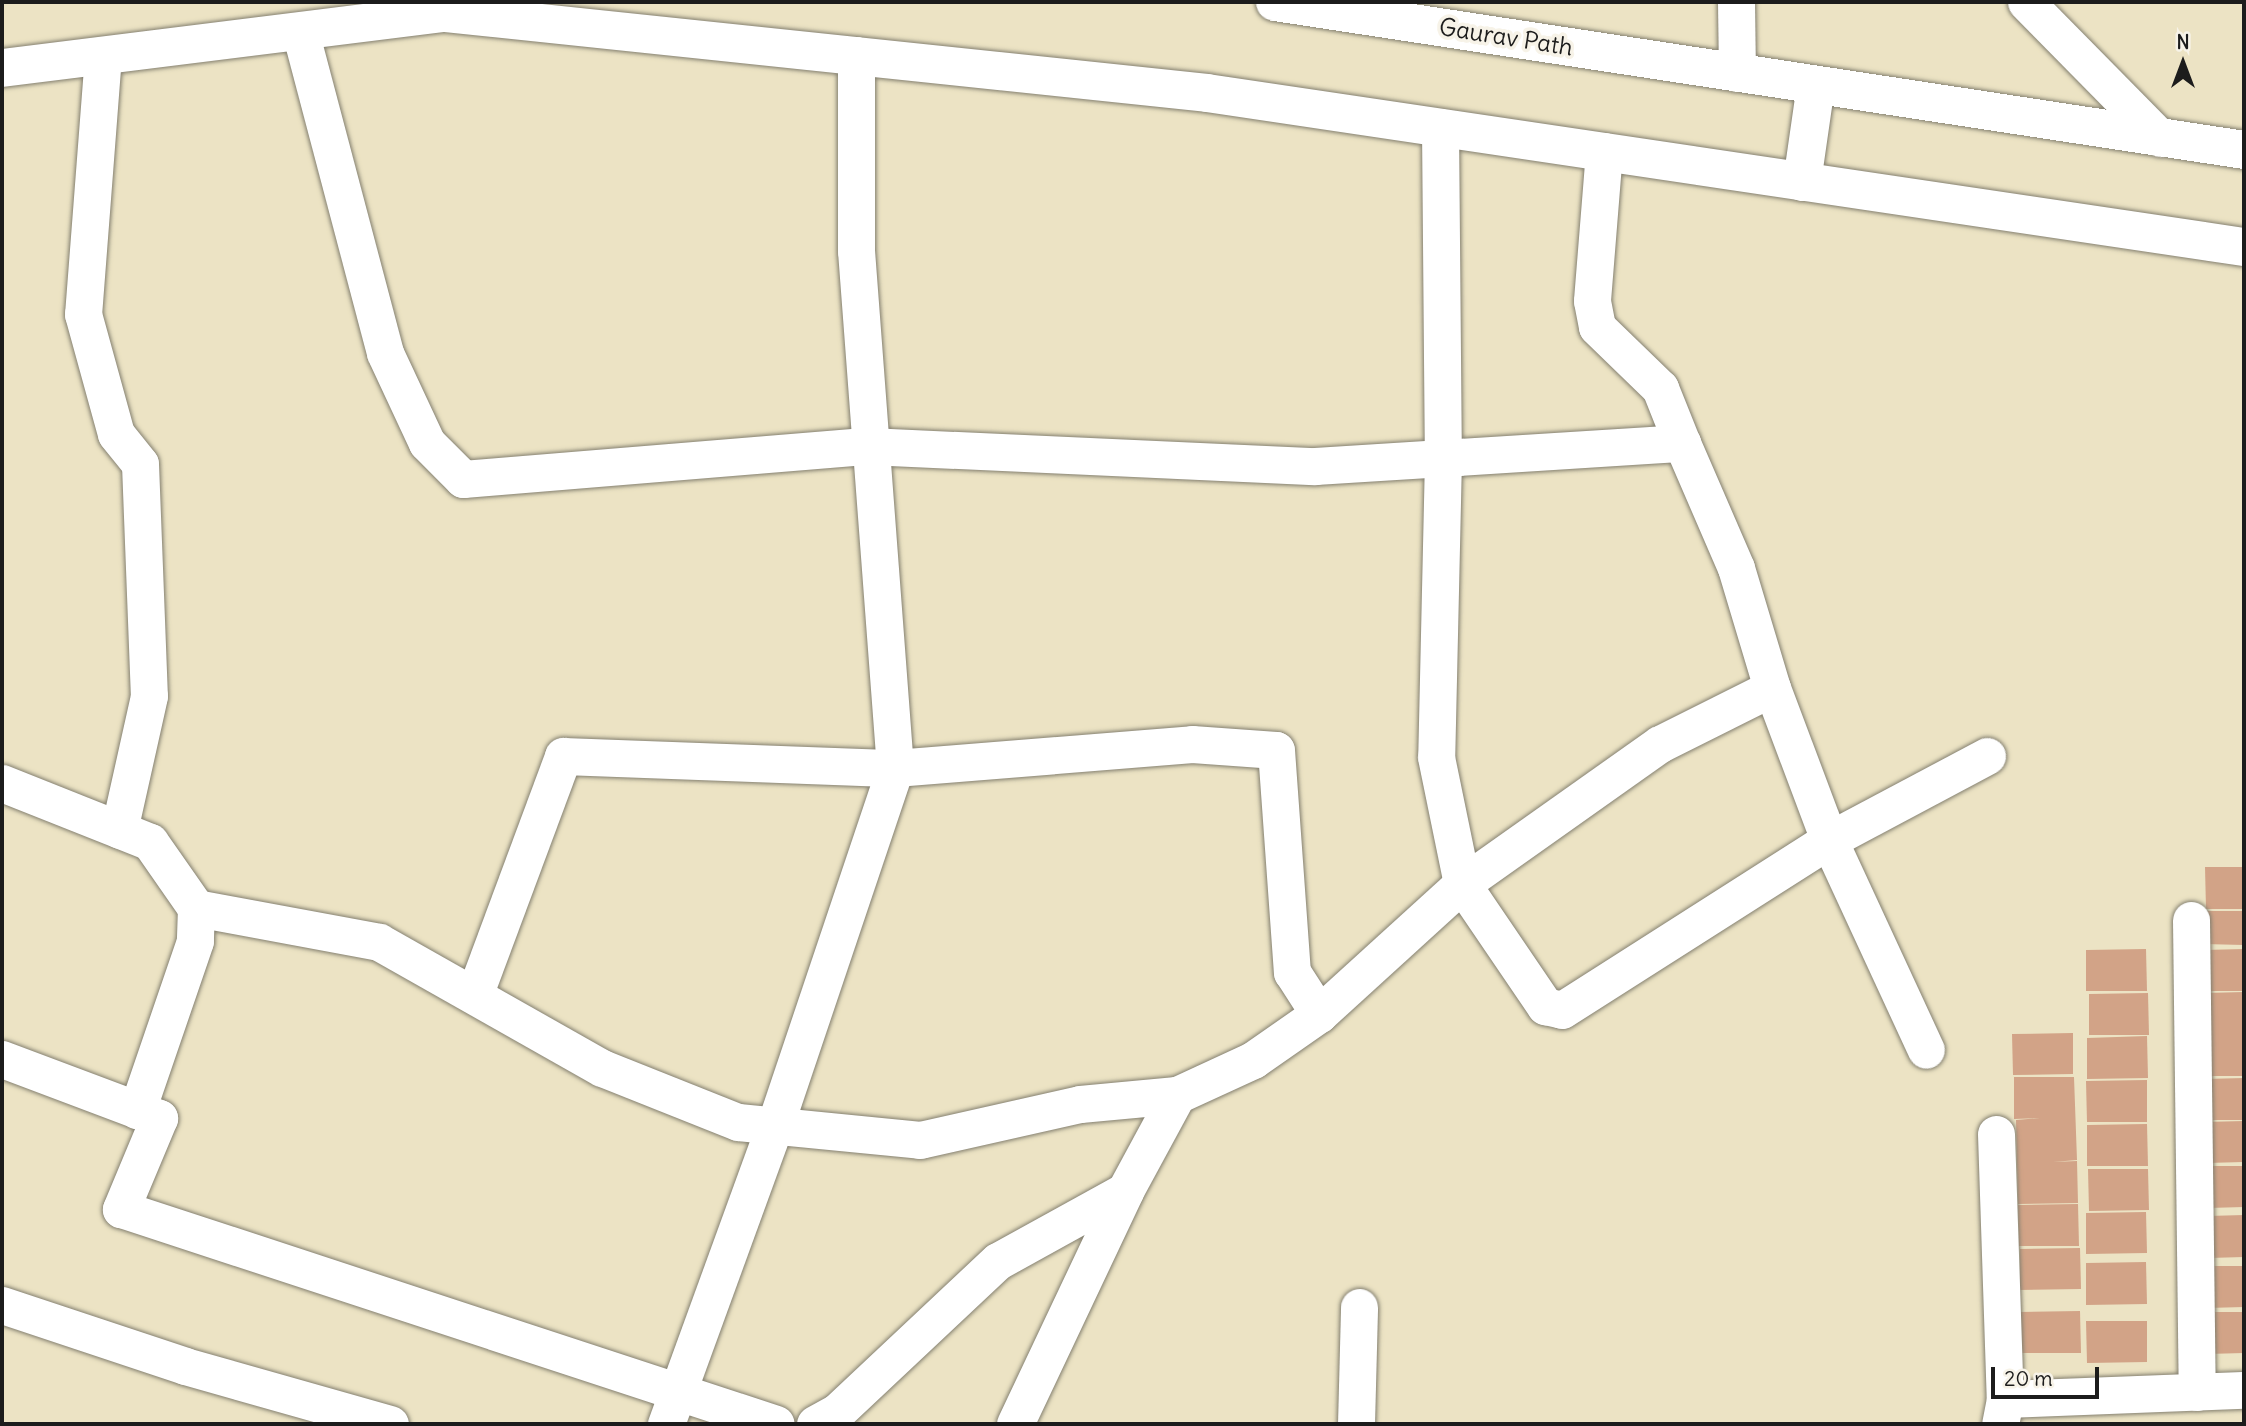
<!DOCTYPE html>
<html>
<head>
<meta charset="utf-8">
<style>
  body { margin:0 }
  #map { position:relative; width:2246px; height:1426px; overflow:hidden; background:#ece3c4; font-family:Delius,sans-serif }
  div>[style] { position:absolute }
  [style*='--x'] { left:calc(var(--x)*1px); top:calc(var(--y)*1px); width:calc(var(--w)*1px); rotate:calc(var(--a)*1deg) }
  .building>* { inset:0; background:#d2a387 }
  .roads { filter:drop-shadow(0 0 2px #848070) drop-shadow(0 0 2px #848070) }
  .street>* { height:37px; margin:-18.5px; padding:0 18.5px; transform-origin:18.5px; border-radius:18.5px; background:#fff }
  .primary>* { height:38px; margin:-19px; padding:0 19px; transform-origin:19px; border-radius:19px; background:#fff }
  span { translate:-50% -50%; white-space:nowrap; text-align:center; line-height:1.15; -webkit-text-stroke:7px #f7f3e8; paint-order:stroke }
  .street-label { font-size:24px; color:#1c1c1c }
  .frame { position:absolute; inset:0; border:4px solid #1c1c1c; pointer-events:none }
  .north { position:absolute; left:2148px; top:28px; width:70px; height:70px; -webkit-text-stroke:5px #f7f3e8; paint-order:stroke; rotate:0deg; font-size:19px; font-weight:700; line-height:28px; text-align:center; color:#1c1c1c }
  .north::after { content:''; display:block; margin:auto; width:24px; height:32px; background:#1c1c1c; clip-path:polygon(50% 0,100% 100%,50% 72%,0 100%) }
  .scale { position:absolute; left:1991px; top:1367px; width:108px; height:32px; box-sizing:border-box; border:4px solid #1c1c1c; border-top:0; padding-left:9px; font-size:21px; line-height:24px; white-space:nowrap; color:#1c1c1c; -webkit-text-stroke:5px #f7f3e8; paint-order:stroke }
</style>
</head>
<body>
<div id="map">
  <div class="building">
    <div style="clip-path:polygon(2205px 867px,2244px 867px,2244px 909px,2206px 909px)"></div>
    <div style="clip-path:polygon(2203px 911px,2244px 911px,2244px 945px,2203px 944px)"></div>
    <div style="clip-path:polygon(2146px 949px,2147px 991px,2086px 991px,2086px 950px)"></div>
    <div style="clip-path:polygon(2244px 949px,2244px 991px,2205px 991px,2204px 950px)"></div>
    <div style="clip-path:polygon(2244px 992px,2244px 1076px,2208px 1076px,2206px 993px)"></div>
    <div style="clip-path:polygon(2148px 993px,2149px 1035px,2089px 1035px,2089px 994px)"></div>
    <div style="clip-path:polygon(2073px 1033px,2073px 1074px,2013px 1075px,2012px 1034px)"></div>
    <div style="clip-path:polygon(2147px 1036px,2148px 1078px,2087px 1079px,2087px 1038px)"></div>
    <div style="clip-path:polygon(2014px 1077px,2074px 1077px,2077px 1160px,2053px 1162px,2077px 1161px,2078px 1203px,2018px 1204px,2016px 1120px,2040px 1118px,2014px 1119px)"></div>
    <div style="clip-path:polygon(2244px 1078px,2244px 1120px,2206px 1120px,2205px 1079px)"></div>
    <div style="clip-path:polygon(2147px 1080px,2147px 1122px,2087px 1122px,2086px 1081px)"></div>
    <div style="clip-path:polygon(2244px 1121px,2244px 1162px,2206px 1163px,2205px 1122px)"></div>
    <div style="clip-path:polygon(2147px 1124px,2148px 1166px,2087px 1166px,2087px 1125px)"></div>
    <div style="clip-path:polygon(2207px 1166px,2244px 1166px,2244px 1207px,2208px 1208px)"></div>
    <div style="clip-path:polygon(2088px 1169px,2148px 1169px,2149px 1210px,2089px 1211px)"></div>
    <div style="clip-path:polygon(2078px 1204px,2079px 1246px,2019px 1246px,2018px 1205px)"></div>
    <div style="clip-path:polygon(2146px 1212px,2147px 1253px,2086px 1254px,2086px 1213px)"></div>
    <div style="clip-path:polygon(2244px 1215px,2244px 1257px,2209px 1258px,2208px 1216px)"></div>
    <div style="clip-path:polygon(2080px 1248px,2081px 1289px,2020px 1290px,2020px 1249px)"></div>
    <div style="clip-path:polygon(2146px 1262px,2147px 1304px,2086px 1305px,2086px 1263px)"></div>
    <div style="clip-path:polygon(2206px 1266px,2244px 1266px,2244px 1307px,2207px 1308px)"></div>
    <div style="clip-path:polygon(2080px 1311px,2081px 1353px,2020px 1353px,2020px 1312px)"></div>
    <div style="clip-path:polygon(2206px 1312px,2244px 1312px,2244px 1353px,2207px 1354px)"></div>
    <div style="clip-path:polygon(2086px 1321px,2147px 1321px,2147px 1362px,2087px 1363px)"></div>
  </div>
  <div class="roads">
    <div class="street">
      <div style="--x:1736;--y:2;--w:71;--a:89.2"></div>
      <div style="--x:2026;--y:2;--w:191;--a:45.4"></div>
      <div style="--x:300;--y:31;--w:333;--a:75.2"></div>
      <div style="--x:385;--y:353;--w:99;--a:65"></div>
      <div style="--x:427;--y:443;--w:51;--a:45"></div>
      <div style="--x:463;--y:479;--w:406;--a:-4.7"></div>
      <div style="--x:868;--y:446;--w:447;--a:2.6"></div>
      <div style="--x:1315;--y:466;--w:368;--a:-3.6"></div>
      <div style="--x:1682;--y:443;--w:136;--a:66.6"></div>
      <div style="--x:1736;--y:568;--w:125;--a:73.3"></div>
      <div style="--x:1772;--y:688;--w:162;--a:69.4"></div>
      <div style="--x:1829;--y:840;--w:231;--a:65.2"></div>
      <div style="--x:103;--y:55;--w:260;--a:94.4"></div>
      <div style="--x:83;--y:314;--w:124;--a:74.6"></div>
      <div style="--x:116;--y:434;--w:38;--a:51"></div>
      <div style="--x:140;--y:464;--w:232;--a:87.8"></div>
      <div style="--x:149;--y:696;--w:137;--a:102.6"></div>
      <div style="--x:1440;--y:127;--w:331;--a:89.5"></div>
      <div style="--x:1443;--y:458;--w:299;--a:91.3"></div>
      <div style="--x:1436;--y:757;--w:130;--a:78.4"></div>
      <div style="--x:1462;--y:884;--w:148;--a:55.8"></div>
      <div style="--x:1545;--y:1006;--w:17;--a:13"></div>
      <div style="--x:1562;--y:1010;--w:317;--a:-32.5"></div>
      <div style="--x:1829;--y:840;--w:179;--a:-28"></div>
      <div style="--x:1604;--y:151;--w:150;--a:94.6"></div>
      <div style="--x:1592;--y:301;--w:26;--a:79"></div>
      <div style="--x:1597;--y:327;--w:88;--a:44.1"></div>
      <div style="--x:1660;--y:388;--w:59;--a:68.2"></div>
      <div style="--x:2;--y:783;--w:159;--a:21.7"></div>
      <div style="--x:150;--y:842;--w:80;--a:55.1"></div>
      <div style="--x:196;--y:908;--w:33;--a:92"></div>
      <div style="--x:195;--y:941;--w:179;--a:108.9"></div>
      <div style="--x:196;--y:908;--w:186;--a:10.5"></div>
      <div style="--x:379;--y:942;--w:256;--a:29.5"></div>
      <div style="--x:602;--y:1068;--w:146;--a:21.7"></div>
      <div style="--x:738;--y:1122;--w:183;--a:5.6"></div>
      <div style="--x:920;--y:1140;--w:164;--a:-12.7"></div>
      <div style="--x:1080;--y:1104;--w:97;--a:-5.3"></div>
      <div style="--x:1177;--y:1095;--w:84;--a:-24.7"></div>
      <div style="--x:1253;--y:1060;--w:80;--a:-34.9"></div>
      <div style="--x:1319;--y:1014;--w:193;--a:-42.3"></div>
      <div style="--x:1462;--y:884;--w:242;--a:-35.3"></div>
      <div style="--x:1660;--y:744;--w:125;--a:-26.6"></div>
      <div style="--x:2191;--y:920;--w:472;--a:89.3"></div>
      <div style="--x:475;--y:993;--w:253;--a:-69.6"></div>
      <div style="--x:563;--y:756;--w:332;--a:2.1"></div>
      <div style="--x:895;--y:768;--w:298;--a:-4.6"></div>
      <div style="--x:1192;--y:744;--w:84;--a:4.1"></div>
      <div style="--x:1276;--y:750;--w:223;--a:85.9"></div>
      <div style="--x:1292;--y:972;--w:50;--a:57.3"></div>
      <div style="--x:2;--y:1059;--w:168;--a:20.6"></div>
      <div style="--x:159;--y:1118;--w:99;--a:112.7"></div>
      <div style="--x:121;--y:1209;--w:689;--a:18.17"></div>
      <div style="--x:1996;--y:1134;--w:265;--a:88.1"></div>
      <div style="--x:2005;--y:1399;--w:25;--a:101"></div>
      <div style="--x:2;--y:1305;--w:193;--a:18.4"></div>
      <div style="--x:185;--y:1366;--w:213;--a:15.8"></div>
      <div style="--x:2005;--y:1399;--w:239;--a:-2.2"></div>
      <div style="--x:666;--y:1424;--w:315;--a:-70"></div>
      <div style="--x:774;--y:1128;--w:380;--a:-71.4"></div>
      <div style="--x:895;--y:768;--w:518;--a:-94.31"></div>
      <div style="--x:856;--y:251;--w:196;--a:-90"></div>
      <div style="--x:815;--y:1424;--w:26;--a:-29"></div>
      <div style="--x:838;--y:1411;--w:219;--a:-43.2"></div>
      <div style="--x:998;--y:1261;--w:145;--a:-28.9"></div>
      <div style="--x:1015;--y:1424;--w:258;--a:-64.7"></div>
      <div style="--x:1125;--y:1191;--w:109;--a:-61.6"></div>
      <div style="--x:1356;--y:1424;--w:117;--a:-88.5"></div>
    </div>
    <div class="primary">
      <div style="--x:1275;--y:2;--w:980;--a:8.68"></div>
      <div style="--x:2;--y:68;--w:447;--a:-7.1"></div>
      <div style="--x:446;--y:13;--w:765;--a:6"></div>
      <div style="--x:1207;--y:93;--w:1048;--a:8.45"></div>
      <div style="--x:1802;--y:182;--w:98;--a:-81.8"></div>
    </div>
  </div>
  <div class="street-label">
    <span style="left:1506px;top:37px;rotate:9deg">Gaurav Path</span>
  </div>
  <div class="frame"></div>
  <div class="north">N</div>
  <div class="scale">20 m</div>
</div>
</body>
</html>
